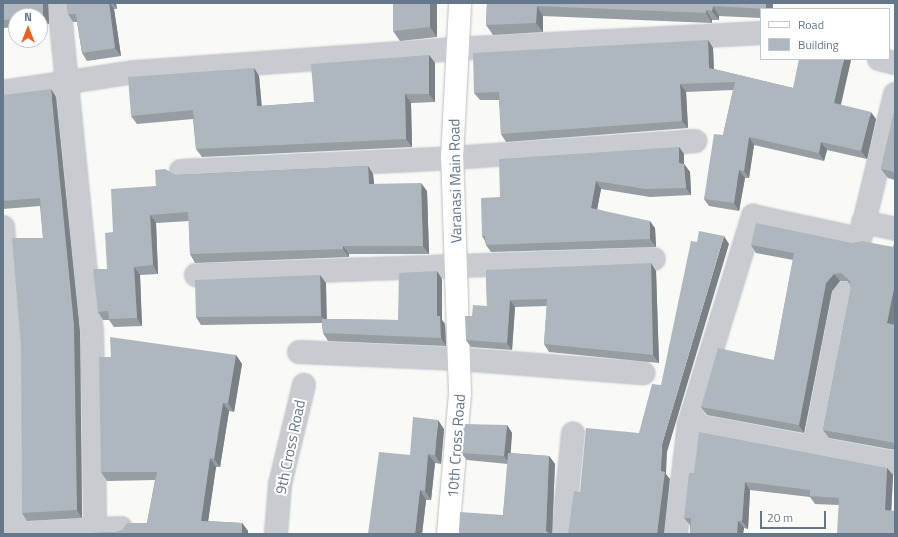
<!DOCTYPE html>
<html>
<head>
<meta charset="utf-8">
<style>
  body { margin:0 }
  #map { position:relative; width:898px; height:537px; overflow:hidden; background:#f9f9f6; font-family:"Titillium Web",sans-serif }
  div>[style] { position:absolute }
  [style*='--x'] { left:calc(var(--x)*1px); top:calc(var(--y)*1px); width:calc(var(--w)*1px); rotate:calc(var(--a)*1deg) }
  .roads { filter:drop-shadow(0 0 1px #babfc4) drop-shadow(0 0 1px #babfc4) }
  .street>* { height:22px; margin:-11px; padding:0 11px; transform-origin:11px; border-radius:11px; background:#c8ccd0 }
  .secondary>* { height:22px; margin:-11px; padding:0 11px; transform-origin:11px; border-radius:11px; background:#fff }
  .wall>* { inset:0; background:#969da3 }
  .shaded-wall>* { inset:0; background:#7a8085 }
  .building>* { inset:0; background:#aeb7be }
  span { translate:-50% -50%; white-space:nowrap; text-align:center; line-height:1.15; -webkit-text-stroke:4px #fff; paint-order:stroke }
  .street-label { font-size:15px; color:#65778a }
  .frame { position:absolute; inset:0; border:4px solid #65778a; pointer-events:none }
  .legend { position:absolute; left:760px; top:8px; width:130px; height:52px; box-sizing:border-box; background:#fff; border:1px solid #c1c9d0; margin:0; padding:5px 7px; list-style:none; font-size:12px; color:#65778a }
  .legend li { display:flex; align-items:center; gap:8px; height:20px }
  .legend b { width:20px; border:1px solid #c1c9d0 }
  .north { position:absolute; left:8px; top:8px; width:40px; height:40px; box-sizing:border-box; background:#fff; border:1px solid #c1c9d0; border-radius:50%; rotate:0deg; font-size:11px; font-weight:700; line-height:16px; text-align:center; color:#65778a }
  .north::after { content:''; display:block; margin:auto; width:14px; height:18px; background:#f15d1e; clip-path:polygon(50% 0,100% 100%,50% 72%,0 100%) }
  .scale { position:absolute; left:760px; top:511px; width:66px; height:18px; box-sizing:border-box; border:2px solid #65778a; border-top:0; padding-left:5px; font-size:12px; line-height:14px; white-space:nowrap; color:#65778a; -webkit-text-stroke:3px #fff; paint-order:stroke }
</style>
</head>
<body>
<div id="map">
  <div class="roads">
    <div class="street">
      <div style="--x:59;--y:3;--w:331;--a:84.3"></div>
      <div style="--x:92;--y:332;--w:197;--a:89.1"></div>
      <div style="--x:879;--y:59;--w:16;--a:14"></div>
      <div style="--x:3;--y:92;--w:134;--a:-8.6"></div>
      <div style="--x:136;--y:72;--w:321;--a:-4.1"></div>
      <div style="--x:456;--y:49;--w:305;--a:-3"></div>
      <div style="--x:181;--y:171;--w:271;--a:-2.7"></div>
      <div style="--x:452;--y:158;--w:244;--a:-4"></div>
      <div style="--x:863;--y:222;--w:33;--a:12"></div>
      <div style="--x:3;--y:227;--w:128;--a:85.1"></div>
      <div style="--x:14;--y:355;--w:179;--a:89.7"></div>
      <div style="--x:196;--y:275;--w:458;--a:-2"></div>
      <div style="--x:299;--y:352;--w:160;--a:2.5"></div>
      <div style="--x:459;--y:359;--w:185;--a:4.4"></div>
      <div style="--x:689;--y:424;--w:210;--a:10.7"></div>
      <div style="--x:814;--y:448;--w:158;--a:-79"></div>
      <div style="--x:10;--y:534;--w:111;--a:-3.1"></div>
      <div style="--x:276;--y:534;--w:50;--a:-85.4"></div>
      <div style="--x:280;--y:484;--w:102;--a:-76.4"></div>
      <div style="--x:563;--y:534;--w:101;--a:-84.3"></div>
      <div style="--x:676;--y:534;--w:111;--a:-83.3"></div>
      <div style="--x:689;--y:424;--w:218;--a:-72.9"></div>
      <div style="--x:753;--y:216;--w:109;--a:12.1"></div>
      <div style="--x:860;--y:239;--w:149;--a:-76.4"></div>
    </div>
    <div class="secondary">
      <div style="--x:448;--y:534;--w:142;--a:-85.1"></div>
      <div style="--x:460;--y:393;--w:235;--a:-91.9"></div>
      <div style="--x:452;--y:158;--w:155;--a:-87"></div>
    </div>
  </div>
  <div class="wall">
    <div style="clip-path:polygon(3px 3px,48px 3px,49px 24px,40px 25px,40px 16px,16px 16px,16px 27px,3px 28px)"></div>
    <div style="clip-path:polygon(67px 3px,116px 3px,117px 9px,114px 9px,121px 56px,87px 61px,82px 53px,77px 22px,73px 22px,68px 14px)"></div>
    <div style="clip-path:polygon(437px 3px,437px 37px,400px 41px,393px 31px)"></div>
    <div style="clip-path:polygon(487px 3px,773px 3px,773px 9px,761px 9px,761px 18px,719px 16px,719px 20px,712px 20px,712px 23px,543px 16px,543px 32px,493px 35px,486px 25px)"></div>
    <div style="clip-path:polygon(708px 40px,713px 48px,714px 69px,793px 88px,851px 60px,841px 105px,876px 119px,867px 159px,827px 150px,824px 161px,754px 145px,749px 178px,745px 178px,739px 211px,709px 206px,704px 199px,723px 135px,733px 90px,686px 92px,688px 128px,506px 142px,501px 134px,499px 100px,480px 100px,474px 93px)"></div>
    <div style="clip-path:polygon(429px 55px,435px 63px,435px 102px,411px 103px,412px 147px,202px 157px,196px 149px,193px 119px,137px 124px,131px 116px,254px 68px,259px 76px,262px 106px,314px 102px)"></div>
    <div style="clip-path:polygon(3px 95px,56px 97px,80px 333px,82px 518px,27px 521px,22px 513px,43px 238px,40px 206px,3px 209px)"></div>
    <div style="clip-path:polygon(895px 108px,895px 180px,888px 178px,881px 169px)"></div>
    <div style="clip-path:polygon(679px 147px,684px 154px,684px 164px,690px 172px,691px 195px,650px 197px,601px 189px,597px 209px,655px 228px,656px 247px,491px 252px,486px 245px,485px 241px,482px 236px,500px 197px)"></div>
    <div style="clip-path:polygon(368px 166px,373px 174px,374px 184px,427px 191px,429px 254px,349px 254px,349px 257px,195px 263px,190px 254px,189px 221px,156px 223px,158px 274px,140px 275px,142px 326px,114px 327px,109px 320px,103px 320px,98px 312px,107px 269px,113px 232px,156px 186px,176px 175px)"></div>
    <div style="clip-path:polygon(852px 243px,893px 247px,895px 243px,895px 318px,894px 325px,895px 325px,895px 450px,829px 438px,823px 430px,851px 288px,850px 284px,847px 281px,840px 281px,832px 291px,804px 433px,707px 415px,701px 407px,774px 360px,793px 260px,756px 253px,751px 245px)"></div>
    <div style="clip-path:polygon(486px 270px,656px 271px,659px 363px,549px 352px,544px 344px,547px 306px,515px 307px,512px 350px,471px 347px,466px 340px,472px 316px,487px 306px)"></div>
    <div style="clip-path:polygon(442px 279px,442px 320px,445px 324px,446px 346px,328px 341px,323px 333px,322px 323px,201px 325px,196px 317px,326px 283px,326px 319px,398px 320px)"></div>
    <div style="clip-path:polygon(236px 355px,242px 364px,234px 412px,229px 411px,220px 467px,216px 467px,208px 521px,242px 523px,248px 531px,248px 534px,67px 534px,116px 532px,147px 523px,155px 480px,107px 481px,101px 472px)"></div>
    <div style="clip-path:polygon(507px 425px,512px 433px,510px 453px,549px 456px,555px 464px,552px 534px,459px 534px,503px 515px,508px 464px,467px 460px,461px 453px)"></div>
    <div style="clip-path:polygon(444px 429px,441px 464px,435px 463px,431px 500px,426px 500px,422px 534px,368px 534px,410px 455px)"></div>
    <div style="clip-path:polygon(887px 468px,893px 475px,891px 510px,839px 505px,815px 504px,810px 497px,750px 490px,748px 529px,744px 528px,743px 534px,690px 534px,690px 525px,684px 518px,694px 473px)"></div>
  </div>
  <div class="shaded-wall">
    <div style="clip-path:polygon(43px 3px,48px 3px,49px 24px,43px 16px)"></div>
    <div style="clip-path:polygon(109px 3px,110px 3px,114px 9px,121px 56px,115px 48px)"></div>
    <div style="clip-path:polygon(113px 3px,116px 3px,117px 9px)"></div>
    <div style="clip-path:polygon(430px 3px,437px 3px,437px 37px,430px 27px)"></div>
    <div style="clip-path:polygon(766px 3px,773px 3px,773px 9px,766px 9px)"></div>
    <div style="clip-path:polygon(537px 6px,543px 16px,543px 32px,536px 23px)"></div>
    <div style="clip-path:polygon(713px 6px,719px 16px,719px 20px,712px 11px)"></div>
    <div style="clip-path:polygon(706px 10px,712px 20px,712px 23px,706px 13px)"></div>
    <div style="clip-path:polygon(708px 40px,713px 48px,714px 75px,709px 68px)"></div>
    <div style="clip-path:polygon(429px 55px,435px 63px,435px 102px,429px 94px)"></div>
    <div style="clip-path:polygon(844px 59px,850px 59px,851px 60px,839px 111px,834px 103px)"></div>
    <div style="clip-path:polygon(254px 68px,259px 76px,262px 114px,257px 106px)"></div>
    <div style="clip-path:polygon(680px 84px,686px 92px,688px 128px,682px 121px)"></div>
    <div style="clip-path:polygon(51px 89px,56px 97px,80px 333px,82px 518px,77px 510px)"></div>
    <div style="clip-path:polygon(405px 94px,411px 103px,412px 147px,406px 139px)"></div>
    <div style="clip-path:polygon(871px 112px,876px 119px,867px 159px,861px 151px)"></div>
    <div style="clip-path:polygon(749px 137px,754px 145px,749px 178px,744px 171px)"></div>
    <div style="clip-path:polygon(821px 142px,827px 150px,824px 161px,819px 153px)"></div>
    <div style="clip-path:polygon(679px 147px,684px 154px,684px 171px,679px 163px)"></div>
    <div style="clip-path:polygon(684px 164px,690px 172px,691px 195px,686px 188px)"></div>
    <div style="clip-path:polygon(368px 166px,373px 174px,375px 192px,369px 184px)"></div>
    <div style="clip-path:polygon(739px 170px,745px 178px,739px 211px,734px 203px)"></div>
    <div style="clip-path:polygon(596px 181px,601px 189px,596px 215px,591px 208px)"></div>
    <div style="clip-path:polygon(421px 183px,427px 191px,429px 254px,423px 246px)"></div>
    <div style="clip-path:polygon(150px 215px,156px 223px,158px 274px,153px 265px)"></div>
    <div style="clip-path:polygon(650px 221px,655px 228px,656px 247px,650px 239px)"></div>
    <div style="clip-path:polygon(724px 236px,729px 244px,667px 452px,666px 474px,670px 479px,664px 534px,657px 534px,662px 444px)"></div>
    <div style="clip-path:polygon(343px 246px,349px 254px,349px 257px,343px 249px)"></div>
    <div style="clip-path:polygon(651px 263px,656px 271px,659px 363px,653px 355px)"></div>
    <div style="clip-path:polygon(134px 267px,140px 275px,142px 326px,137px 318px)"></div>
    <div style="clip-path:polygon(437px 271px,442px 279px,442px 320px,445px 324px,446px 346px,441px 338px,437px 316px)"></div>
    <div style="clip-path:polygon(834px 274px,840px 281px,832px 291px,804px 433px,799px 425px,826px 283px)"></div>
    <div style="clip-path:polygon(320px 275px,326px 283px,327px 323px,321px 316px)"></div>
    <div style="clip-path:polygon(895px 283px,895px 318px,892px 331px,887px 323px)"></div>
    <div style="clip-path:polygon(510px 300px,515px 307px,512px 350px,507px 343px)"></div>
    <div style="clip-path:polygon(236px 355px,242px 364px,234px 412px,228px 403px)"></div>
    <div style="clip-path:polygon(223px 403px,229px 411px,220px 467px,214px 459px)"></div>
    <div style="clip-path:polygon(438px 420px,444px 429px,441px 464px,435px 455px)"></div>
    <div style="clip-path:polygon(507px 425px,512px 433px,510px 464px,504px 456px)"></div>
    <div style="clip-path:polygon(428px 454px,435px 463px,431px 500px,425px 491px)"></div>
    <div style="clip-path:polygon(549px 456px,555px 464px,552px 534px,548px 534px,546px 531px)"></div>
    <div style="clip-path:polygon(210px 458px,216px 467px,207px 529px,201px 521px)"></div>
    <div style="clip-path:polygon(887px 468px,893px 475px,891px 518px,885px 510px)"></div>
    <div style="clip-path:polygon(745px 482px,750px 490px,748px 529px,742px 521px)"></div>
    <div style="clip-path:polygon(420px 490px,426px 500px,422px 534px,415px 534px)"></div>
    <div style="clip-path:polygon(738px 521px,744px 528px,743px 534px,737px 534px)"></div>
    <div style="clip-path:polygon(242px 523px,248px 531px,248px 534px,242px 534px)"></div>
  </div>
  <div class="building">
    <div style="clip-path:polygon(3px 3px,43px 3px,43px 16px,16px 16px,16px 19px,3px 20px)"></div>
    <div style="clip-path:polygon(67px 3px,109px 3px,115px 48px,82px 53px,76px 14px,68px 14px)"></div>
    <div style="clip-path:polygon(393px 3px,430px 3px,430px 27px,393px 31px)"></div>
    <div style="clip-path:polygon(487px 3px,766px 3px,766px 9px,713px 6px,712px 11px,706px 10px,706px 13px,537px 6px,536px 23px,486px 25px)"></div>
    <div style="clip-path:polygon(708px 40px,709px 68px,793px 88px,799px 59px,844px 59px,834px 103px,871px 112px,861px 151px,821px 142px,819px 153px,749px 137px,744px 171px,739px 170px,734px 203px,704px 199px,714px 134px,723px 135px,735px 82px,680px 84px,682px 121px,501px 134px,499px 92px,474px 93px,473px 53px)"></div>
    <div style="clip-path:polygon(429px 55px,429px 94px,405px 94px,406px 139px,196px 149px,193px 110px,131px 116px,128px 77px,254px 68px,257px 106px,314px 102px,311px 64px)"></div>
    <div style="clip-path:polygon(51px 89px,74px 325px,77px 510px,22px 513px,21px 347px,12px 238px,43px 238px,40px 198px,3px 201px,3px 95px)"></div>
    <div style="clip-path:polygon(895px 108px,895px 172px,881px 169px)"></div>
    <div style="clip-path:polygon(679px 147px,679px 163px,684px 164px,686px 188px,645px 189px,596px 181px,591px 208px,650px 221px,650px 239px,486px 245px,485px 236px,482px 236px,481px 198px,500px 197px,499px 159px)"></div>
    <div style="clip-path:polygon(368px 166px,369px 184px,421px 183px,423px 246px,343px 246px,343px 249px,190px 254px,188px 212px,150px 215px,153px 265px,134px 267px,137px 318px,109px 319px,108px 311px,98px 312px,93px 269px,107px 269px,105px 233px,113px 232px,111px 189px,156px 186px,155px 170px,165px 169px,176px 175px)"></div>
    <div style="clip-path:polygon(756px 223px,852px 243px,862px 241px,893px 247px,894px 243px,895px 243px,895px 283px,887px 323px,895px 325px,895px 443px,823px 430px,851px 288px,850px 281px,841px 273px,834px 274px,826px 283px,799px 425px,701px 407px,718px 348px,774px 360px,794px 253px,751px 245px)"></div>
    <div style="clip-path:polygon(699px 231px,724px 236px,662px 444px,661px 471px,665px 472px,657px 534px,568px 534px,574px 491px,580px 492px,586px 428px,639px 433px,652px 384px,661px 385px,691px 241px,697px 242px)"></div>
    <div style="clip-path:polygon(651px 263px,653px 355px,544px 344px,547px 299px,510px 300px,507px 343px,466px 340px,465px 316px,472px 316px,473px 305px,487px 306px,486px 270px)"></div>
    <div style="clip-path:polygon(437px 271px,437px 316px,440px 316px,441px 338px,323px 333px,322px 319px,398px 320px,399px 273px)"></div>
    <div style="clip-path:polygon(320px 275px,321px 316px,196px 317px,195px 280px)"></div>
    <div style="clip-path:polygon(110px 337px,236px 355px,228px 403px,223px 403px,214px 459px,210px 458px,201px 521px,242px 523px,242px 534px,67px 534px,116px 532px,122px 530px,127px 523px,147px 523px,157px 472px,101px 472px,99px 357px,111px 357px)"></div>
    <div style="clip-path:polygon(413px 417px,438px 420px,435px 455px,428px 454px,425px 491px,420px 490px,415px 534px,368px 534px,379px 452px,410px 455px)"></div>
    <div style="clip-path:polygon(464px 424px,507px 425px,504px 456px,461px 453px)"></div>
    <div style="clip-path:polygon(699px 432px,887px 468px,885px 510px,895px 511px,895px 534px,837px 534px,839px 498px,810px 496px,810px 490px,745px 482px,742px 521px,738px 521px,737px 534px,690px 534px,691px 518px,684px 518px,689px 473px,694px 473px)"></div>
    <div style="clip-path:polygon(508px 453px,549px 456px,546px 531px,550px 534px,459px 534px,460px 512px,503px 515px)"></div>
  </div>
  <div class="street-label">
    <span style="left:455px;top:181px;rotate:-91deg">Varanasi Main Road</span>
    <span style="left:456px;top:446px;rotate:-86deg">10th Cross Road</span>
    <span style="left:290px;top:447px;rotate:-78deg">9th Cross Road</span>
  </div>
  <div class="frame"></div>
  <ul class="legend">
  <li><b style="height:5px;background:#fff"></b>Road</li>
  <li><b style="height:11px;background:#aeb7be"></b>Building</li>
  </ul>
  <div class="north">N</div>
  <div class="scale">20 m</div>
</div>
</body>
</html>
